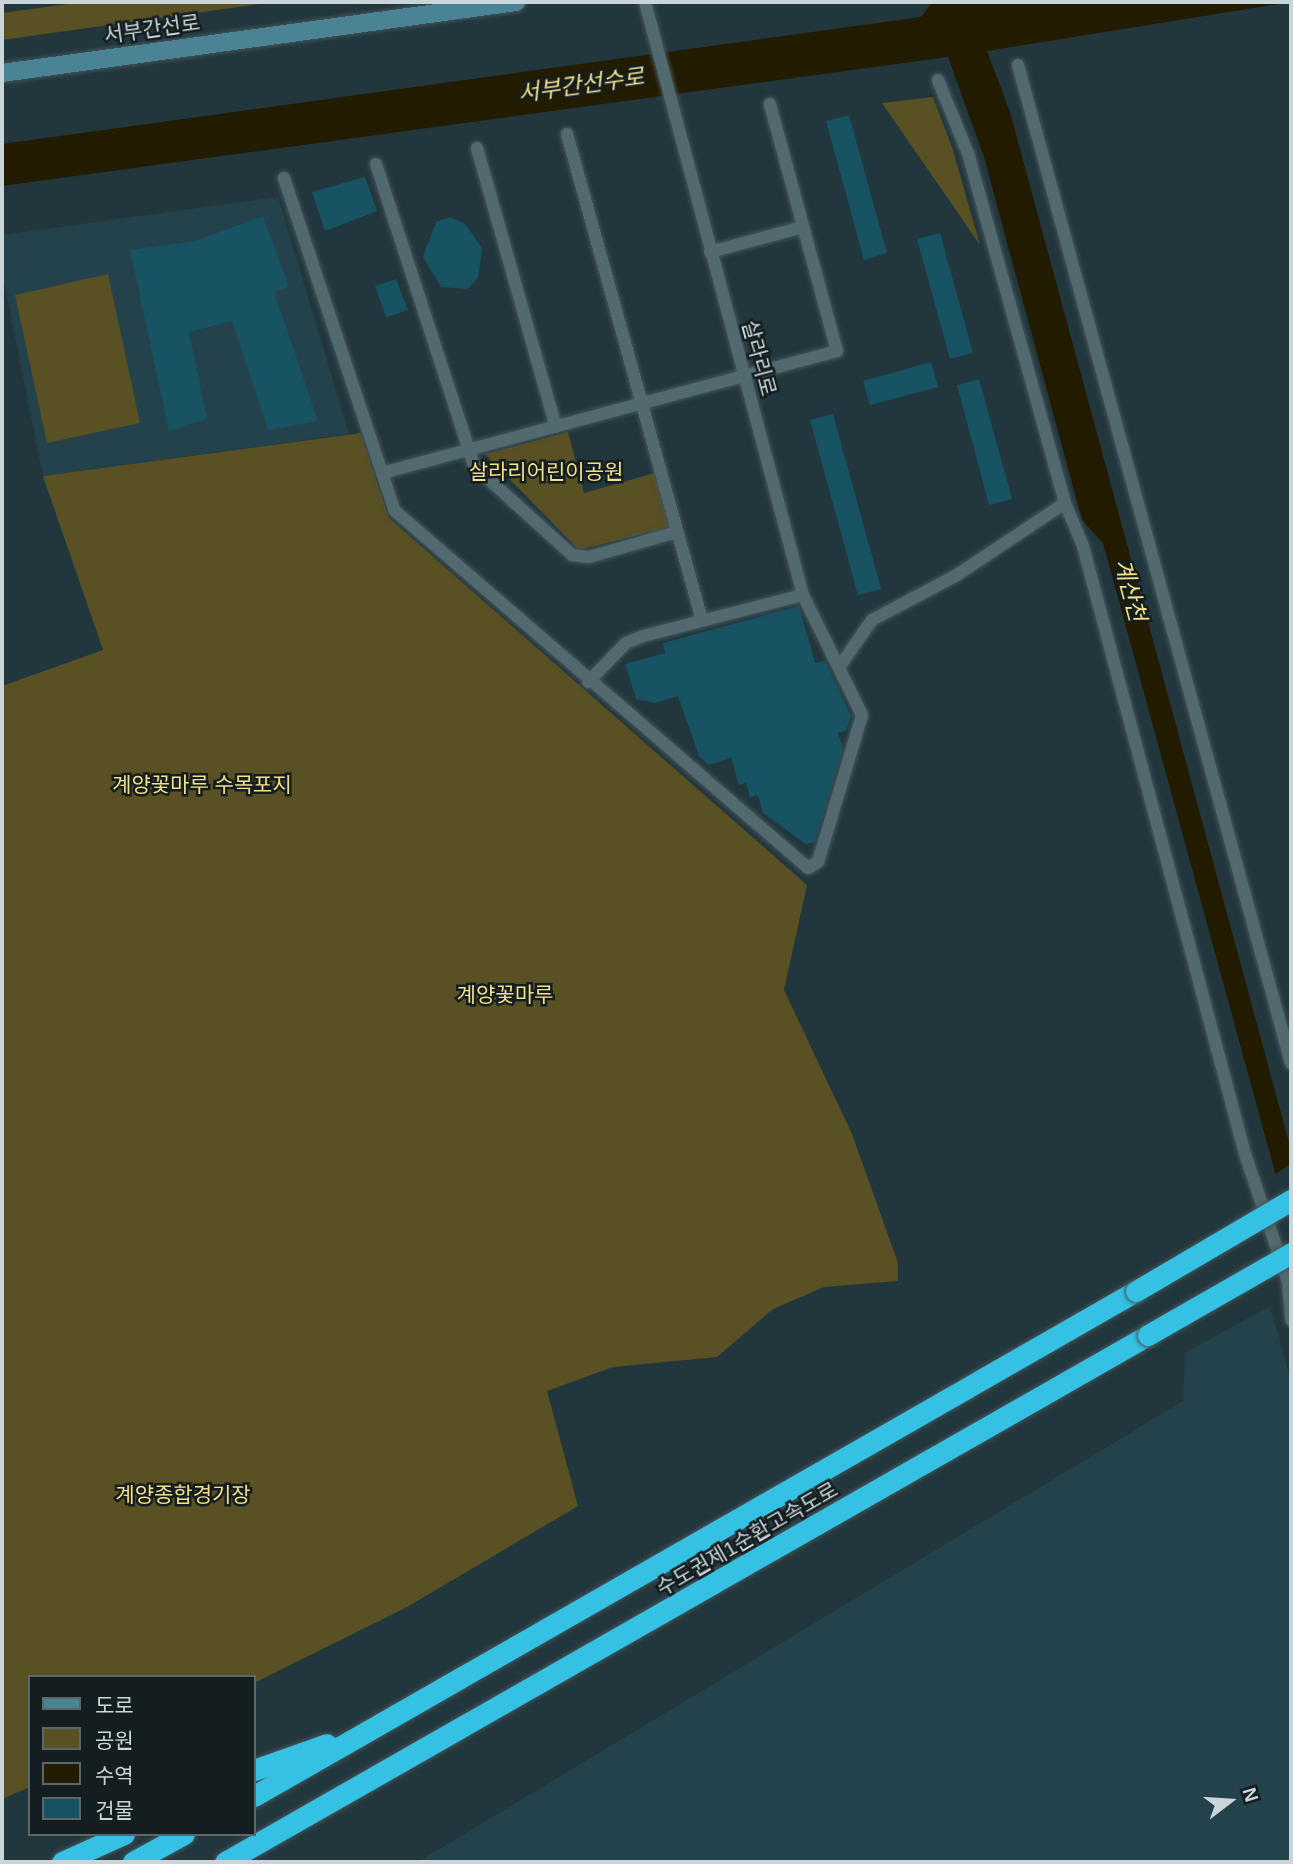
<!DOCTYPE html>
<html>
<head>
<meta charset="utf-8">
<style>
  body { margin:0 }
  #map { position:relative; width:1293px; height:1864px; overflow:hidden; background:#22373d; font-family:Arial,"Noto Sans KR",sans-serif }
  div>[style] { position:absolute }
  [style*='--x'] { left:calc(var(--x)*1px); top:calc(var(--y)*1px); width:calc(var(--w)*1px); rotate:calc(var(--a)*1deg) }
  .built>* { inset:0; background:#24424b }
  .green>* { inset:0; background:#595023 }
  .water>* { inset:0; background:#221b00 }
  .pier>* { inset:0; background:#22373d }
  .building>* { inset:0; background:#175362 }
  .roads { filter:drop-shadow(0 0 2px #43555a) drop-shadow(0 0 2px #43555a) }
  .street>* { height:12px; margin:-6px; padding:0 6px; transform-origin:6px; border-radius:6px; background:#536970 }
  .secondary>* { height:18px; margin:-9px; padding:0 9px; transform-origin:9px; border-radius:9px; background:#4a8393 }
  .highway>* { height:21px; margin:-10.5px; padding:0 10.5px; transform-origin:10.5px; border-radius:10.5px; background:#35c1e4 }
  .bridges { filter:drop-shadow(0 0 2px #43555a) drop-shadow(0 0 2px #43555a) }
  .highway-bridge>* { height:21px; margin:-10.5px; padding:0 10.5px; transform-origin:10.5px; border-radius:10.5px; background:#35c1e4 }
  span { translate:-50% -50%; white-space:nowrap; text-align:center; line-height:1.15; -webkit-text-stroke:5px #141d20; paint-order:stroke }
  .street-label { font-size:21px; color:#c9d5d9 }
  .park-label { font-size:21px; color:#f2df87 }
  .water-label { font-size:23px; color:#f4e088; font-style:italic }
  .frame { position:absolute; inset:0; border:4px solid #c9d5d9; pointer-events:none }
  .legend { position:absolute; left:28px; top:1675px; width:228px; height:161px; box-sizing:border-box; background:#141d20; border:2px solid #5c676a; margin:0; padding:9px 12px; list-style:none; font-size:21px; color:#c9d5d9 }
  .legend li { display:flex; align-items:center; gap:14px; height:35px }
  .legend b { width:35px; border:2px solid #5c676a }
  .north { position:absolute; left:1195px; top:1766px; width:70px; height:70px; -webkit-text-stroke:5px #141d20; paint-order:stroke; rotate:73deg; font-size:19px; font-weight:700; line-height:28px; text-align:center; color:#c9d5d9 }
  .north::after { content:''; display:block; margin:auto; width:24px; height:32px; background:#c9d5d9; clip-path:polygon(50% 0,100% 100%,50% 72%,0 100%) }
</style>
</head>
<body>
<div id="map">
  <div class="built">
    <div style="clip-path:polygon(278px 197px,349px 434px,43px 476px,2px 271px,2px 235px)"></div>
    <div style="clip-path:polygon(1270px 1306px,1291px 1382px,1291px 1862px,418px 1862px,1183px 1401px,1185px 1353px)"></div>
  </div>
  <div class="green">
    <div style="clip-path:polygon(82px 2px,273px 2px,2px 40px,2px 13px)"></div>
    <div style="clip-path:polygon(933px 97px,953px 150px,980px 245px,882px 103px)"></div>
    <div style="clip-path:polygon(108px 274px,140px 423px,47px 443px,15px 295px)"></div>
    <div style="clip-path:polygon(568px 432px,584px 493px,655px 473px,670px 527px,579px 550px,485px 454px)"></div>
    <div style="clip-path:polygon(361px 433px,389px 518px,807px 885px,784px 990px,852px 1134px,898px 1263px,898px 1281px,824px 1287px,773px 1309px,717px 1357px,613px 1367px,547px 1391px,578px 1506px,407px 1607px,254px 1683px,254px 1677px,30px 1677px,30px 1787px,2px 1799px,2px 686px,103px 650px,43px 476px)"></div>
  </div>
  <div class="water">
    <div style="clip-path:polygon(932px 2px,1291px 2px,987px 51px,1010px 112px,1291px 1150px,1291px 1231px,1103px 543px,1082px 520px,984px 157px,948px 57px,2px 186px,2px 144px,921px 17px)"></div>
  </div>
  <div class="pier">
    <div style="clip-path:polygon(1291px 1164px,1291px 1234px,1272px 1176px)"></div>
  </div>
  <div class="building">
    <div style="clip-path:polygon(849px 115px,887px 253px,864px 260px,826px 121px)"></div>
    <div style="clip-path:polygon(365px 177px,377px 211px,325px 231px,312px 192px)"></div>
    <div style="clip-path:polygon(263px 216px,289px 287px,274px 292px,318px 421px,268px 430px,232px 321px,189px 332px,207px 419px,169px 431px,130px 250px,195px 241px)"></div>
    <div style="clip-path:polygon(450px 217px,465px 224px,482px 248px,478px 278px,468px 289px,441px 287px,423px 257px,436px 222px)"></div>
    <div style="clip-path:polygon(940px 233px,973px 353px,950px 359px,917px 239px)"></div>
    <div style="clip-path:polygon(396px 279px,408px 310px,386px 317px,375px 286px)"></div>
    <div style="clip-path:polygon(931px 362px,938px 387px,870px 405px,863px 381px)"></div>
    <div style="clip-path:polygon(979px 379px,1012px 499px,989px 505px,957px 385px)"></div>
    <div style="clip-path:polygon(833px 414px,881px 589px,858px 595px,810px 420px)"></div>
    <div style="clip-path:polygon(799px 606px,815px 663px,825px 661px,851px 716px,846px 731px,838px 733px,843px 749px,815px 842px,806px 844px,763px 813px,758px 795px,750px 797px,746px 783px,739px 785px,731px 758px,708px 765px,699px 756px,678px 696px,655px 703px,636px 699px,625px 664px,665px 653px,663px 643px)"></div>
  </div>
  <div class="roads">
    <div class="street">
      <div style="--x:1018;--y:65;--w:1035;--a:74.7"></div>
      <div style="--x:567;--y:134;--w:504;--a:74.48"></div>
      <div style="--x:477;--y:148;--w:290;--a:74.2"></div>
      <div style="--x:376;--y:164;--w:318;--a:72"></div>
      <div style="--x:474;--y:466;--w:132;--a:42.2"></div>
      <div style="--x:572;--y:555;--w:17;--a:7"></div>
      <div style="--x:589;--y:557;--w:91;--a:-15.9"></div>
      <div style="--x:284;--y:178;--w:351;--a:71.6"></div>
      <div style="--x:395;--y:511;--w:546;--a:40.84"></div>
      <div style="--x:808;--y:868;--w:12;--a:-31"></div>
      <div style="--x:818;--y:862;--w:153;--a:-73.3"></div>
      <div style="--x:862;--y:715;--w:134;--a:-116.2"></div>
      <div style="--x:803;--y:595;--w:614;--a:-104.92"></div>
      <div style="--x:710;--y:252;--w:96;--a:-15"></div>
      <div style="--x:382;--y:473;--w:471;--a:-15"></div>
      <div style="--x:837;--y:351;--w:256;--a:-105.2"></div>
      <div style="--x:1065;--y:503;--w:47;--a:67.3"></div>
      <div style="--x:1083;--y:546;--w:629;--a:75.08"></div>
      <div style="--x:1245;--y:1154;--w:135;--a:71.4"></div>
      <div style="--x:1288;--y:1282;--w:38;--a:85"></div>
      <div style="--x:840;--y:666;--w:56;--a:-55.2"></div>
      <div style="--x:872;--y:620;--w:96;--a:-27.9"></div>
      <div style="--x:957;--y:575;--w:130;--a:-33.7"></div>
      <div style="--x:1065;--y:503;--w:360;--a:-105.5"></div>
      <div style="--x:969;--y:156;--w:82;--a:-112.2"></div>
      <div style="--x:588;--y:682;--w:54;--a:-45.7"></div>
      <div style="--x:626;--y:643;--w:18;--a:-22"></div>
      <div style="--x:643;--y:636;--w:165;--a:-14.4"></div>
    </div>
    <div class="secondary">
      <div style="--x:2;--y:73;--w:519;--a:-7.86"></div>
    </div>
    <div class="highway">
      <div style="--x:254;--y:1770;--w:77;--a:-19.6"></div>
      <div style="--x:254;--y:1796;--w:1016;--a:-29.79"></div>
      <div style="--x:62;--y:1862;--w:68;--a:-24.3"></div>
      <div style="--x:133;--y:1862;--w:58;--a:-28.8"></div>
      <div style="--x:225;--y:1862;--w:1063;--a:-29.72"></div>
    </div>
  </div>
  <div class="bridges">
    <div class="highway-bridge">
      <div style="--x:1136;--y:1291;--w:180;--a:-30.4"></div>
      <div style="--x:1148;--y:1335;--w:165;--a:-29.8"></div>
    </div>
  </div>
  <div class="street-label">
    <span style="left:152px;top:29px;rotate:-8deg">서부간선로</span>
    <span style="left:759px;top:358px;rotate:75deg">살라리로</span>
    <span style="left:747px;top:1539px;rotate:-30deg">수도권제1순환고속도로</span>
  </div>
  <div class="park-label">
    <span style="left:546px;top:472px">살라리어린이공원</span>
    <span style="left:202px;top:785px">계양꽃마루 수목포지</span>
    <span style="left:505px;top:995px">계양꽃마루</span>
    <span style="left:183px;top:1495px">계양종합경기장</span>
  </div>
  <div class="water-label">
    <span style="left:581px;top:85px;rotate:-8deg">서부간선수로</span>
    <span style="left:1130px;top:590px;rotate:75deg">계산천</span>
  </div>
  <div class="frame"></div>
  <ul class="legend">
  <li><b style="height:9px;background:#4a8393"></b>도로</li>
  <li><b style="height:19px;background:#595023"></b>공원</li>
  <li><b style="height:19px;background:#221b00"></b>수역</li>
  <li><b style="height:19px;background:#175362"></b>건물</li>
  </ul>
  <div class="north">N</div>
</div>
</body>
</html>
